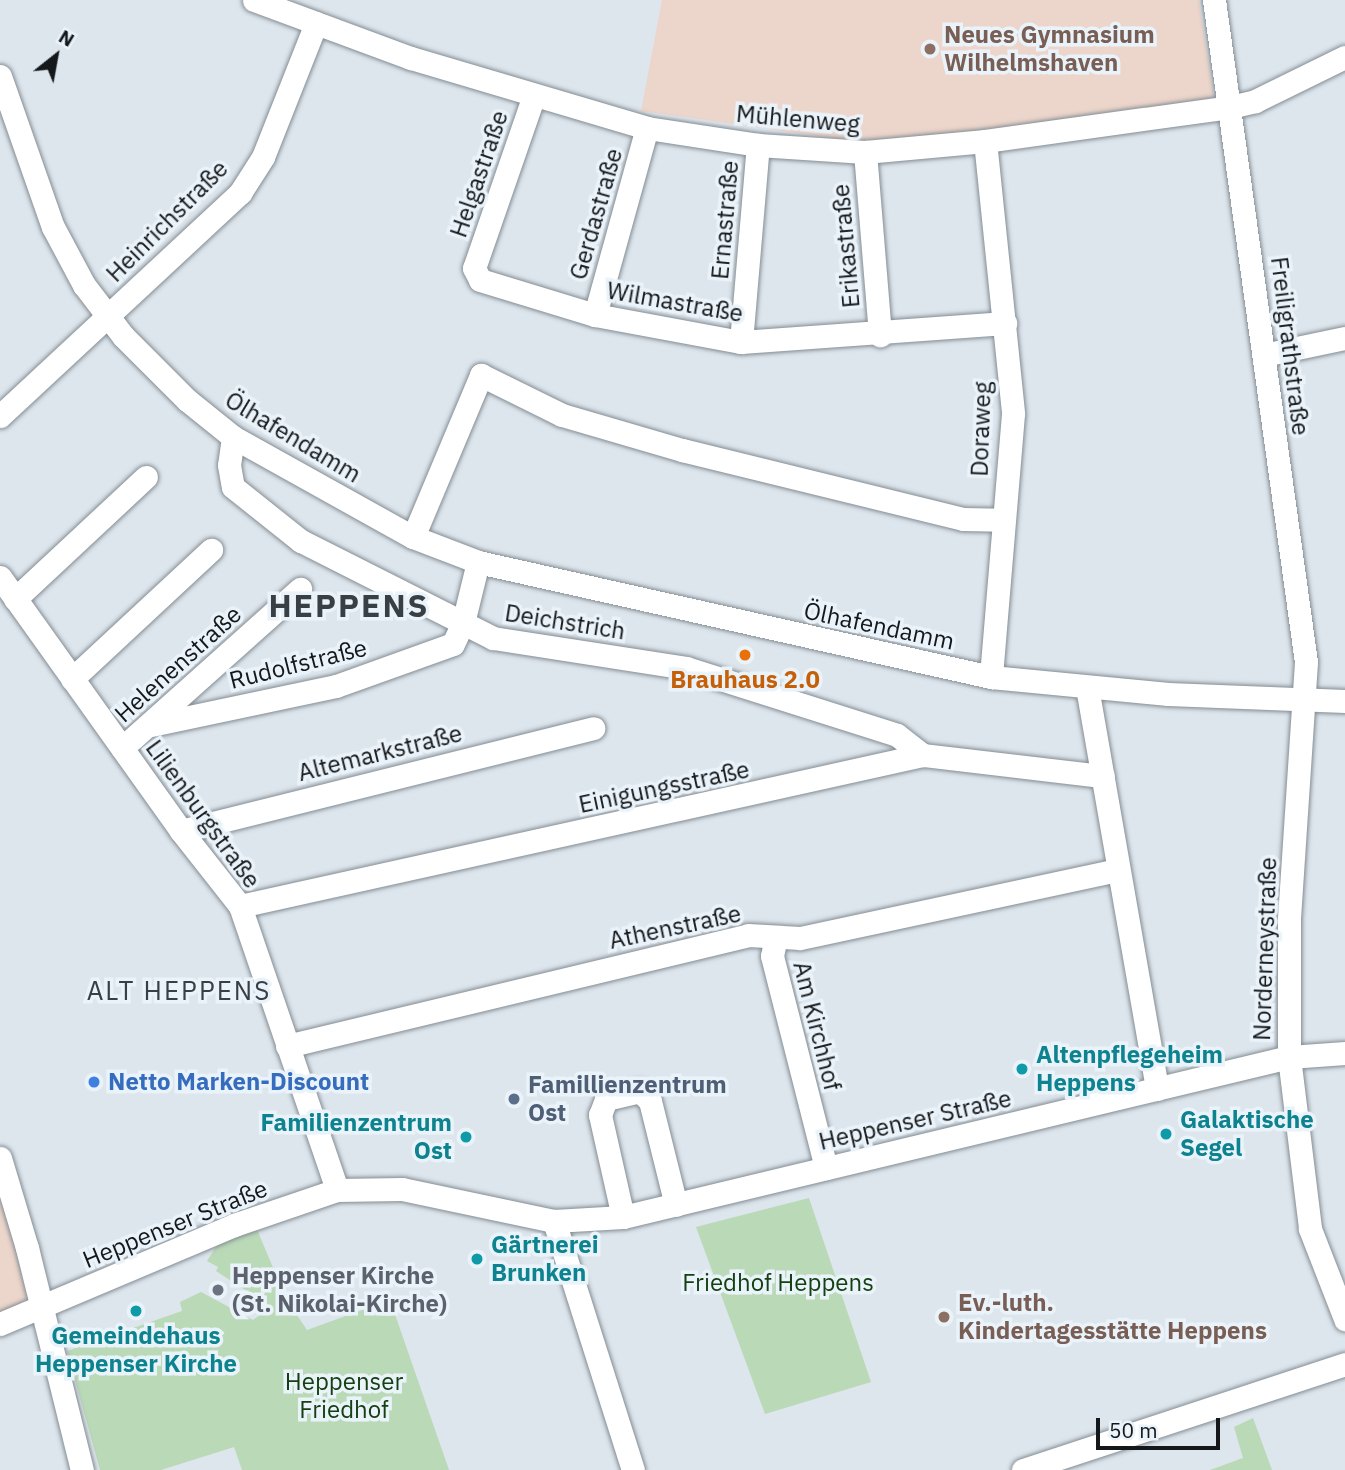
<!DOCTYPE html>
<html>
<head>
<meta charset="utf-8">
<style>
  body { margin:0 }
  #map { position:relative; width:1345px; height:1470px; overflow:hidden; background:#dde5ed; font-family:"IBM Plex Sans",sans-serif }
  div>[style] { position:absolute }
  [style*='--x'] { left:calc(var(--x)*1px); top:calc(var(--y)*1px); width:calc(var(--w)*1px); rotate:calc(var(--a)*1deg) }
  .education>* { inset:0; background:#ecd5cb }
  .green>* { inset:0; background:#bad9b7 }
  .roads { filter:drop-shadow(0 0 2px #848d93) drop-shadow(0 0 2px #848d93) }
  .minor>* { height:23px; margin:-11.5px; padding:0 11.5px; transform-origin:11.5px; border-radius:11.5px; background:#fff }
  .dots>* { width:19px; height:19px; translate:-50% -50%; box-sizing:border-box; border:4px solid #eaf3fa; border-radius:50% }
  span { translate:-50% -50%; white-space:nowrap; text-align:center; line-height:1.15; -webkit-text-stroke:7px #eaf3fa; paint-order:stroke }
  .education-label { font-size:24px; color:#785e54; font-weight:700 }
  .left { translate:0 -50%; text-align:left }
  .street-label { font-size:24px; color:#15181a }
  .food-label { font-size:24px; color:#c56008; font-weight:700 }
  .culture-label { font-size:24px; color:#0d838f; font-weight:700 }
  .right { translate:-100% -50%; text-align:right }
  .shop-label { font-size:24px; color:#366cbe; font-weight:700 }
  .service-label { font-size:24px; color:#4e5e75; font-weight:700 }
  .worship-label { font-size:24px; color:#5b616d; font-weight:700 }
  .park-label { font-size:24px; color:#144012 }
  .neighbourhood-label { font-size:26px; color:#394045; letter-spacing:2px }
  .district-label { font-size:32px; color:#394045; font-weight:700; letter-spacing:2px }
  .north { position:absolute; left:21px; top:21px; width:70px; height:70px; -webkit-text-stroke:5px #eaf3fa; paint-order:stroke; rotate:31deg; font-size:19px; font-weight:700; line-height:28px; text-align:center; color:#15181a }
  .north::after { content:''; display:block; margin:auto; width:24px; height:32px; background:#15181a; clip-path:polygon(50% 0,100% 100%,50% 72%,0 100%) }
  .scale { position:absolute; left:1096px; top:1418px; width:124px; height:32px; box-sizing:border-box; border:4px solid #15181a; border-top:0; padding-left:9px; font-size:21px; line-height:24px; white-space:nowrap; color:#15181a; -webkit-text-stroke:5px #eaf3fa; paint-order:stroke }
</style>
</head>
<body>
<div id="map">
  <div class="education">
    <div style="clip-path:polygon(662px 0,1199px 0,1214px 98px,982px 132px,854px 141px,641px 111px)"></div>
    <div style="clip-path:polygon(0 1196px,29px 1293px,15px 1314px,0 1320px)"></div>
  </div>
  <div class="green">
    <div style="clip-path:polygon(809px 1198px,871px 1382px,765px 1414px,696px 1227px)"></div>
    <div style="clip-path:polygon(256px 1227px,286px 1299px,307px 1330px,390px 1300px,449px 1470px,242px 1470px,234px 1447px,161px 1470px,100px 1470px,67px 1351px,182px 1311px,180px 1302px,201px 1292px,253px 1320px,260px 1315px,262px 1305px,256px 1297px,216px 1271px,218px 1267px,207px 1261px,217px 1245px)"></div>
    <div style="clip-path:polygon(1253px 1418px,1272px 1470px,1210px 1470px,1243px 1458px,1234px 1427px)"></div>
  </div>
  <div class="roads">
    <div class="minor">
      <div style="--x:254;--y:0;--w:167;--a:20.3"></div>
      <div style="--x:411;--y:58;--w:246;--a:16.5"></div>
      <div style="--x:647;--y:128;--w:112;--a:8.7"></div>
      <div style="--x:758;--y:145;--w:107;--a:3.7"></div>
      <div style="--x:865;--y:152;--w:121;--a:-5.2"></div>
      <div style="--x:985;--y:141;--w:247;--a:-7.9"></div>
      <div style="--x:1230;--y:107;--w:26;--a:-13"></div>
      <div style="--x:1255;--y:101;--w:100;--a:-26.1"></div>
      <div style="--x:1214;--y:0;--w:668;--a:82.09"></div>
      <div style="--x:1306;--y:662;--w:260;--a:93.8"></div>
      <div style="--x:1289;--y:921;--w:136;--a:90"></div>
      <div style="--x:1289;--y:1057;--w:173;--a:83"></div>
      <div style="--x:1310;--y:1229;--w:97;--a:68.7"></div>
      <div style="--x:0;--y:76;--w:160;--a:70.7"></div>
      <div style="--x:53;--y:227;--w:66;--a:61.9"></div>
      <div style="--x:84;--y:285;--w:64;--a:52.6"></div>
      <div style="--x:123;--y:336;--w:91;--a:45"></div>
      <div style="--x:187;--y:400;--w:59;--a:38.8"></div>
      <div style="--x:233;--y:437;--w:206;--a:29.1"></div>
      <div style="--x:413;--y:537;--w:70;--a:21"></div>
      <div style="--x:478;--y:562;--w:526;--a:12.64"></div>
      <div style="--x:991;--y:677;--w:178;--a:5.5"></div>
      <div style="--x:1168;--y:694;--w:177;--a:2.3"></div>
      <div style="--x:533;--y:98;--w:180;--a:109.1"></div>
      <div style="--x:474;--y:268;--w:13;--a:63"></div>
      <div style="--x:480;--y:280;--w:120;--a:16.9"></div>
      <div style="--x:595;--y:315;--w:148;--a:10.5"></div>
      <div style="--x:741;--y:342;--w:265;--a:-4.1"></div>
      <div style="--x:985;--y:141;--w:274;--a:84.1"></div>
      <div style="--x:1013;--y:414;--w:264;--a:94.8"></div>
      <div style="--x:865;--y:152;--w:184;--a:85.3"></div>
      <div style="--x:595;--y:315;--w:194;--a:-74.5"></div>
      <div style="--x:741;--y:342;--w:198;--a:-85.1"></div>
      <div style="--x:1264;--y:355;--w:83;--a:-11.9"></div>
      <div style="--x:0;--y:416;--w:328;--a:-42.9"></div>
      <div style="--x:240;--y:193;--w:43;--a:-57.4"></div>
      <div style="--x:263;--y:157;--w:144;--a:-68.4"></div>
      <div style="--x:233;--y:437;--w:28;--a:98"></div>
      <div style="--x:229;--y:465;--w:22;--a:80"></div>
      <div style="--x:233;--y:487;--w:87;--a:38.5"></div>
      <div style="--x:301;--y:541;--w:215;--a:26.8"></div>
      <div style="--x:493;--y:638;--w:195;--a:8.8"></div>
      <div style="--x:686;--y:668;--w:221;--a:17.6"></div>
      <div style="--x:897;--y:735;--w:33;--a:38"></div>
      <div style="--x:413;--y:537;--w:176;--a:-67.2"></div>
      <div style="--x:481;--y:375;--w:90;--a:26.3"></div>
      <div style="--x:562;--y:415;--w:125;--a:16.3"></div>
      <div style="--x:682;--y:450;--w:289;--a:13.8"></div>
      <div style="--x:963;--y:519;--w:39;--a:1"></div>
      <div style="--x:0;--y:577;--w:312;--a:54.5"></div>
      <div style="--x:181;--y:831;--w:95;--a:51.8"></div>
      <div style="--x:240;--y:906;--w:300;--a:71.1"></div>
      <div style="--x:15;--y:599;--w:179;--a:-43"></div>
      <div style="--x:72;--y:679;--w:190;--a:-42.9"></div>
      <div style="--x:1087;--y:687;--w:408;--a:80.1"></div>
      <div style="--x:151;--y:725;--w:189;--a:-11.9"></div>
      <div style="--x:336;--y:686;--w:124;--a:-19.7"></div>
      <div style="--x:453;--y:644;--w:23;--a:-65"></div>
      <div style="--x:463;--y:623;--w:63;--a:-76.2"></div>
      <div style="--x:122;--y:748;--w:239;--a:-41.8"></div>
      <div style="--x:181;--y:831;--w:425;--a:-14"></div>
      <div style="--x:240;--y:906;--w:699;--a:-12.47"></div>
      <div style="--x:923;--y:755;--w:181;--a:6.7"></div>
      <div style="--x:776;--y:937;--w:19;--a:102"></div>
      <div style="--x:772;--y:956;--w:219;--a:75.7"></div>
      <div style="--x:287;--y:1046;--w:474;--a:-13.5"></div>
      <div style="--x:748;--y:935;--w:52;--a:3.3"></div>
      <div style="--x:800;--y:938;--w:325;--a:-12.1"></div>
      <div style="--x:0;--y:1158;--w:94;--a:73.3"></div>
      <div style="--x:27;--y:1248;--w:229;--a:76.1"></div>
      <div style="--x:623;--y:1217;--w:105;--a:-102.7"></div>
      <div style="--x:600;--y:1115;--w:17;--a:-69"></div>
      <div style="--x:606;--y:1099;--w:35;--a:-13"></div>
      <div style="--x:640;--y:1091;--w:14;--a:45"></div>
      <div style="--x:650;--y:1101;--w:107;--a:76"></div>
      <div style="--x:554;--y:1221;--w:261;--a:72.4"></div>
      <div style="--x:0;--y:1324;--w:254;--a:-22.9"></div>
      <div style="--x:234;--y:1225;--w:109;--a:-18.8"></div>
      <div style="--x:337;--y:1190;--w:65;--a:-0.9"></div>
      <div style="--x:402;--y:1189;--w:155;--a:11.9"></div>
      <div style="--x:554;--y:1221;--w:69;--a:-3.3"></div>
      <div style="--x:623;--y:1217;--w:685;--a:-13.51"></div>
      <div style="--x:1289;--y:1057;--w:56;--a:-4.1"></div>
      <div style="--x:1023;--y:1470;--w:339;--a:-18.2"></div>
    </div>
  </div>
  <div class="dots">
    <div style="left:930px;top:49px;background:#8d6e63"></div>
    <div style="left:745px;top:655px;background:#e8710a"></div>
    <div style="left:1022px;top:1069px;background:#0f9aa8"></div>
    <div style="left:94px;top:1082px;background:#3f7fe0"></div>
    <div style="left:514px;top:1099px;background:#5c6f8a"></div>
    <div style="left:1166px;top:1134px;background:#0f9aa8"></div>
    <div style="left:466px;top:1137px;background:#0f9aa8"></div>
    <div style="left:477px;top:1259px;background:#0f9aa8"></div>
    <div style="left:218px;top:1290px;background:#6b7280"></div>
    <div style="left:136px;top:1311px;background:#0f9aa8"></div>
    <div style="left:944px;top:1317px;background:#8d6e63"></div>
  </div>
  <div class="education-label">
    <span class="left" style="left:944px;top:49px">Neues Gymnasium<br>Wilhelmshaven</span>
    <span class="left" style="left:958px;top:1317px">Ev.-luth.<br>Kindertagesstätte Heppens</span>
  </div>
  <div class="street-label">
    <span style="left:798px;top:119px;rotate:5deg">Mühlenweg</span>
    <span style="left:479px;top:174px;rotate:-71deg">Helgastraße</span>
    <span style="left:596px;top:214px;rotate:-74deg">Gerdastraße</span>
    <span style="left:725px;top:220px;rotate:-85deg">Ernastraße</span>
    <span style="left:167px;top:221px;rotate:-45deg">Heinrichstraße</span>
    <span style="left:846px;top:246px;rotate:-95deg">Erikastraße</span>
    <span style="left:675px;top:302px;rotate:10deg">Wilmastraße</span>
    <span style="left:1290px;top:346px;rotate:83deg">Freiligrathstraße</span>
    <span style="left:981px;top:429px;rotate:-88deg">Doraweg</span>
    <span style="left:293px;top:437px;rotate:31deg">Ölhafendamm</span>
    <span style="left:565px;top:622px;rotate:9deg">Deichstrich</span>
    <span style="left:879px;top:626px;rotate:12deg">Ölhafendamm</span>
    <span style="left:178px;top:664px;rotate:-42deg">Helenenstraße</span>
    <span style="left:298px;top:664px;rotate:-14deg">Rudolfstraße</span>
    <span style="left:380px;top:753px;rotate:-14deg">Altemarkstraße</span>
    <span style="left:664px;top:787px;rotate:-12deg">Einigungsstraße</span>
    <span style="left:203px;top:814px;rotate:54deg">Lilienburgstraße</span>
    <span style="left:675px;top:927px;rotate:-12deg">Athenstraße</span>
    <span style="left:1265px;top:949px;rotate:-88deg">Norderneystraße</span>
    <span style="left:817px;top:1026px;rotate:76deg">Am Kirchhof</span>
    <span style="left:915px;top:1120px;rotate:-13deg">Heppenser Straße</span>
    <span style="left:175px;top:1224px;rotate:-22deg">Heppenser Straße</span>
  </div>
  <div class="food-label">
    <span style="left:745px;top:680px">Brauhaus 2.0</span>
  </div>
  <div class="culture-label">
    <span class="left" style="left:1036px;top:1069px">Altenpflegeheim<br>Heppens</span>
    <span class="left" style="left:1180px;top:1134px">Galaktische<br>Segel</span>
    <span class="right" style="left:452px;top:1137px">Familienzentrum<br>Ost</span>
    <span class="left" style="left:491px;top:1259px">Gärtnerei<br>Brunken</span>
    <span style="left:136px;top:1350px">Gemeindehaus<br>Heppenser Kirche</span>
  </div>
  <div class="shop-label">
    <span class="left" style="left:108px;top:1082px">Netto Marken-Discount</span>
  </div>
  <div class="service-label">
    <span class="left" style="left:528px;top:1099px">Famillienzentrum<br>Ost</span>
  </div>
  <div class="worship-label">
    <span class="left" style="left:232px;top:1290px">Heppenser Kirche<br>(St. Nikolai-Kirche)</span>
  </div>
  <div class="park-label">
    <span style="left:778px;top:1283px">Friedhof Heppens</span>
    <span style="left:344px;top:1396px">Heppenser<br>Friedhof</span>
  </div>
  <div class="neighbourhood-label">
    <span style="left:179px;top:991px">ALT HEPPENS</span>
  </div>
  <div class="district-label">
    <span style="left:349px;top:605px">HEPPENS</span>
  </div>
  <div class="north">N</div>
  <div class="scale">50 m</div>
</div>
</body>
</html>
